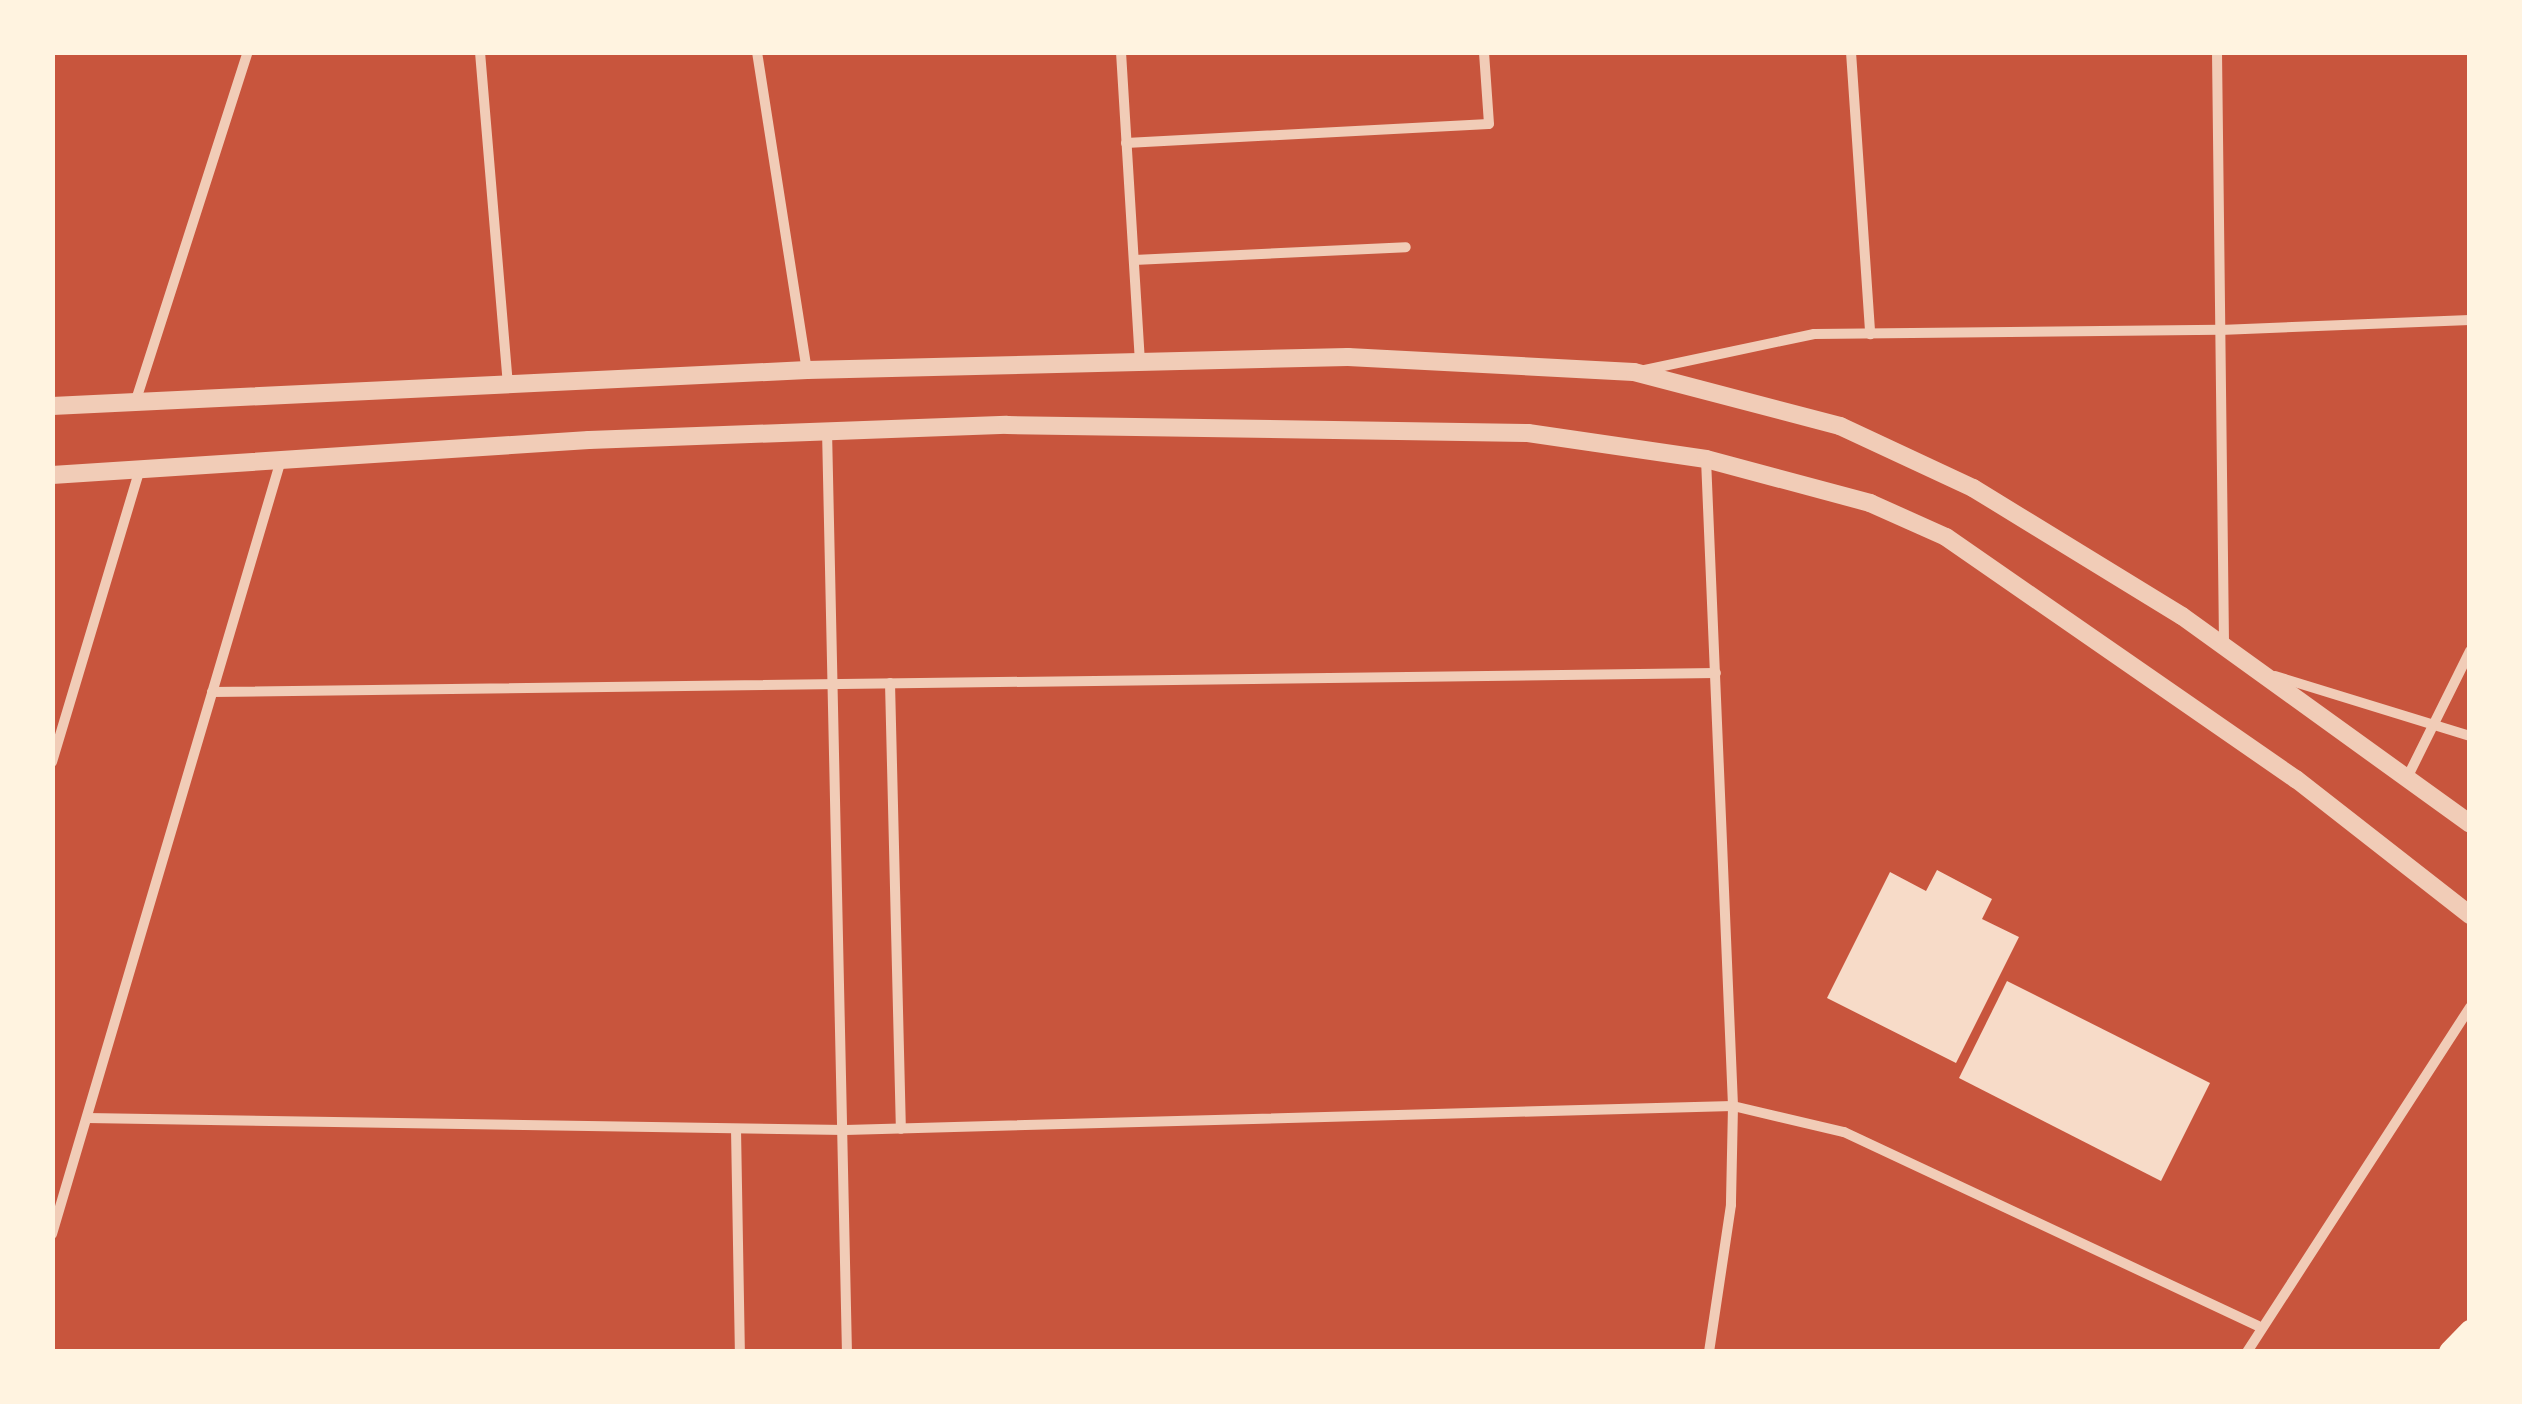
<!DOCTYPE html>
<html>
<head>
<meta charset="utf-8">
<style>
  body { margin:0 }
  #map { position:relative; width:2522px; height:1404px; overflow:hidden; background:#c8553d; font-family:Raleway,sans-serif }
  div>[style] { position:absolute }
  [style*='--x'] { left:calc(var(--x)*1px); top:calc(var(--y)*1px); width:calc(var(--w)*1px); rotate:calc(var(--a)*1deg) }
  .building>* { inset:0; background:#f7dbc8 }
  .minor>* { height:10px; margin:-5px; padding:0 5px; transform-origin:5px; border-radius:5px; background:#f1ccb7 }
  .tertiary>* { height:18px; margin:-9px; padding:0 9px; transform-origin:9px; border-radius:9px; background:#f1ccb7 }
  .primary>* { height:25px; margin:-12.5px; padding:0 12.5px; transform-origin:12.5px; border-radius:12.5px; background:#fff3e0 }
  span { translate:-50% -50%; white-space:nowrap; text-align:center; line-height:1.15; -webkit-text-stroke:8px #fff3e0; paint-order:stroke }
  .frame { position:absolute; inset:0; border:55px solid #fff3e0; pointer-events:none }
</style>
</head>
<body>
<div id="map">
  <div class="building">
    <div style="clip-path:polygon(1937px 870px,1992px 899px,1982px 919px,2019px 937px,1956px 1063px,1827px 998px,1890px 872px,1926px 891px)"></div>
    <div style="clip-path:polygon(2007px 981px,2210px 1083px,2161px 1181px,1959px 1078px)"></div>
  </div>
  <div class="minor">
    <div style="--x:480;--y:52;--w:334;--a:85.2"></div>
    <div style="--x:757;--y:52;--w:322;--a:81.1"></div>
    <div style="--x:1121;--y:52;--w:311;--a:86.5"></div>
    <div style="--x:1851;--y:52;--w:283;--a:86.1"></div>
    <div style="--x:2217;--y:52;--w:594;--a:89.32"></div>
    <div style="--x:1126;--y:143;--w:363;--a:-3"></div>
    <div style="--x:1489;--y:124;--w:72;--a:-94"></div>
    <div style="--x:1134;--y:260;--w:272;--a:-2.7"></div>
    <div style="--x:1640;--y:371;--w:178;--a:-12"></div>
    <div style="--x:1814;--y:334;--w:406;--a:-0.6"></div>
    <div style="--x:2220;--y:330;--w:250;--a:-2.3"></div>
    <div style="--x:135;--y:403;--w:369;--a:-72.2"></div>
    <div style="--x:827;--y:430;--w:922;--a:88.76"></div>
    <div style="--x:1706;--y:459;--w:648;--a:87.61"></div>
    <div style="--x:1733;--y:1106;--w:99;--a:91.2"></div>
    <div style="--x:1731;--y:1205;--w:149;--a:98.5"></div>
    <div style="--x:2275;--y:676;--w:204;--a:17.1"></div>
    <div style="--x:890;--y:683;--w:446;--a:88.6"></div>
    <div style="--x:212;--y:692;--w:1504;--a:-0.72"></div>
    <div style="--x:52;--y:762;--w:306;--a:-73.3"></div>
    <div style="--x:2407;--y:778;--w:142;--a:-63.6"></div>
    <div style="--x:87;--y:1118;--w:758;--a:0.91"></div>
    <div style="--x:845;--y:1130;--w:888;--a:-1.55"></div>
    <div style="--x:1733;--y:1106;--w:114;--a:13.2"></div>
    <div style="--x:1844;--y:1132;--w:457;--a:25.1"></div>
    <div style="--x:736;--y:1129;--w:223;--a:89"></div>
    <div style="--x:52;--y:1234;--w:807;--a:-73.52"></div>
    <div style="--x:2247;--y:1352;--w:411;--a:-57.1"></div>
  </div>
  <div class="tertiary">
    <div style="--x:52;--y:406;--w:756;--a:-2.73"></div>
    <div style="--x:807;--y:370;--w:541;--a:-1.38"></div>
    <div style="--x:1348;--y:357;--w:286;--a:3"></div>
    <div style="--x:1634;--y:372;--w:213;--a:14.7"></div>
    <div style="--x:1840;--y:426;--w:147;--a:25"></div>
    <div style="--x:1973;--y:488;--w:245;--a:31.5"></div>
    <div style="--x:2182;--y:616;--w:355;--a:35.8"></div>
    <div style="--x:52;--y:475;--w:538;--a:-3.73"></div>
    <div style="--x:589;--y:440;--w:418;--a:-2.1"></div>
    <div style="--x:1007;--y:425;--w:521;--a:0.88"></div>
    <div style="--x:1528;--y:433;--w:180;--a:8.3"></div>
    <div style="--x:1706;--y:459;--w:170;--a:15"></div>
    <div style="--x:1870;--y:503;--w:83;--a:24.1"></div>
    <div style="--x:1946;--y:537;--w:426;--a:34.7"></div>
    <div style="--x:2296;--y:779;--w:221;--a:38"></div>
  </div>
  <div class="primary">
    <div style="--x:2451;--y:1352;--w:28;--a:-46"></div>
  </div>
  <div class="frame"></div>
</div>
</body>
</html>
